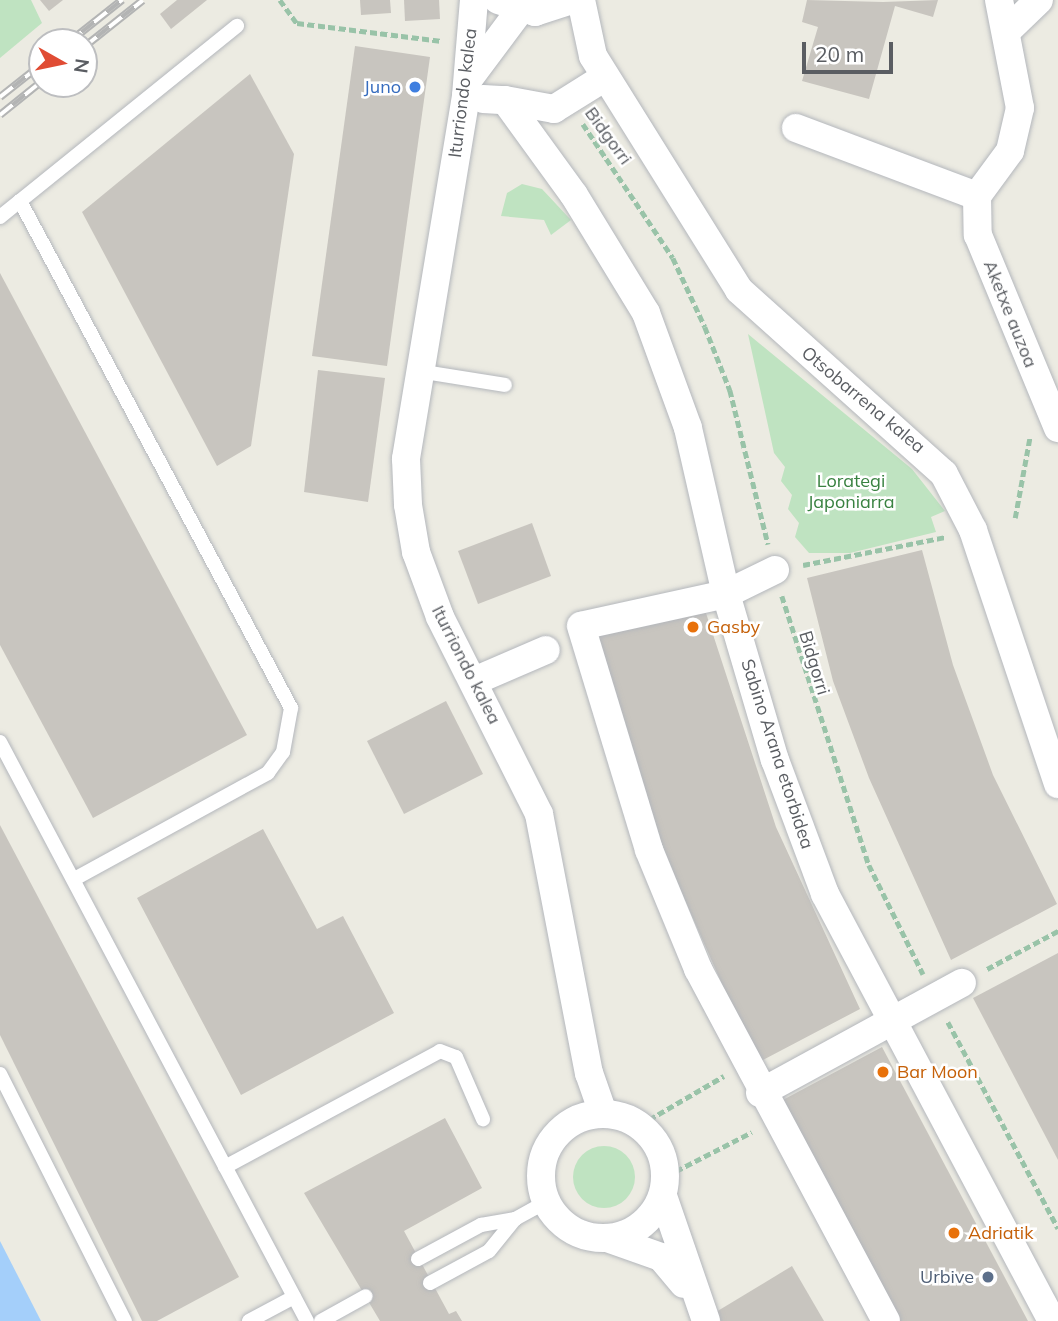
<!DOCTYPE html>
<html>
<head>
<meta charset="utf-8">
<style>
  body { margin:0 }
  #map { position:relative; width:1058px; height:1321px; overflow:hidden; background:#ecebe2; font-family:Mulish,sans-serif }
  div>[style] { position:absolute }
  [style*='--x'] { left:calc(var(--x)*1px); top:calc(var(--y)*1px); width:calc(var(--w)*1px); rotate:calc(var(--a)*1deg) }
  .green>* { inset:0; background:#bfe3c1 }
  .round { border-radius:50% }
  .water>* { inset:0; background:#a4cffa }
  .building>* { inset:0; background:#c8c5bf }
  .path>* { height:4.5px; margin-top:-2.25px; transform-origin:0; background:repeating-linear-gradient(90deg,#99c3a8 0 7px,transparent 0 10.5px) }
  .roads { filter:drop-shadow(0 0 2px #b4b7bc) drop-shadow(0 0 2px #b4b7bc) }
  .lane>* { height:14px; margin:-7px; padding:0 7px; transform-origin:7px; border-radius:7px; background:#fff }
  .street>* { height:28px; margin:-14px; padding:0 14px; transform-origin:14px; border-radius:14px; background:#fff }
  .street>.ring { margin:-14px; padding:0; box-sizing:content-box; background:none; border:28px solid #fff; border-radius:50% }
  .rail>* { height:8px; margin-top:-4px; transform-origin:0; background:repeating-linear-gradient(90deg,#fff 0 16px,#b3b4b4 0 32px); box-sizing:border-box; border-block:2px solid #b3b4b4 }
  .dots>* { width:19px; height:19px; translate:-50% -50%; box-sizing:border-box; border:4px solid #fff; border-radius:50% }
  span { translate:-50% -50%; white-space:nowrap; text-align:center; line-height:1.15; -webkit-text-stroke:5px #fff; paint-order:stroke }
  .shop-label { font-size:18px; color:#366cbe }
  .right { translate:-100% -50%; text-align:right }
  .street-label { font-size:18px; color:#5a5d62 }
  .park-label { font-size:18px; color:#398241 }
  .food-label { font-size:18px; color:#c56008 }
  .left { translate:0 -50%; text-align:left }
  .service-label { font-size:18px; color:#4e5e75 }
  .north { position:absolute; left:28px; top:28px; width:70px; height:70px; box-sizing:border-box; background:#fff; border:2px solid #bdbec0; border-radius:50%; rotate:99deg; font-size:19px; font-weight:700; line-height:28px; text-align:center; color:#5a5d62 }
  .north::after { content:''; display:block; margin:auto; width:24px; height:32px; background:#e04c34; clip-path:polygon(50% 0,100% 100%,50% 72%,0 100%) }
  .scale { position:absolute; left:802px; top:42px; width:91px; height:32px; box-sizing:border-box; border:4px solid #5a5d62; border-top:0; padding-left:9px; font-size:21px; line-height:24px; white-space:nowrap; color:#5a5d62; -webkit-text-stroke:5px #fff; paint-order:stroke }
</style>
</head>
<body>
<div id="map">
  <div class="green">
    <div style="clip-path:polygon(0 0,31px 0,42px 23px,0 58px)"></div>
    <div style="clip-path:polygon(522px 184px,542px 189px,571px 220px,551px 235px,544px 220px,501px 216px,507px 193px)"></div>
    <div style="clip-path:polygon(748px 334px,912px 469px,945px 511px,931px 517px,936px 532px,850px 553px,809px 553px,795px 537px,799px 523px,788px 509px,792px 495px,781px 481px,785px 467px,774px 453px)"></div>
    <div class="round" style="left:573px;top:1146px;width:62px;height:62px"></div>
  </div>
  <div class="water">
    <div style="clip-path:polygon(0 1241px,41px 1321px,0 1321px)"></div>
  </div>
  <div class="building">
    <div style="clip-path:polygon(40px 0,63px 0,49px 11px)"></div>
    <div style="clip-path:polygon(177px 0,207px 0,171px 29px,160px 14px)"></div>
    <div style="clip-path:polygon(360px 0,390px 0,391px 13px,361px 15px)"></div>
    <div style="clip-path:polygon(404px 0,439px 0,440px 19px,405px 21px)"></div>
    <div style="clip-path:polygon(807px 0,883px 2px,938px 0,933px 17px,895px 6px,869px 99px,802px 81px,818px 27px,802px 22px)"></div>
    <div style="clip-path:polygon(355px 46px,430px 57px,387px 366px,312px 356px)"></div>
    <div style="clip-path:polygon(250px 74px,294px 154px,251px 446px,217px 466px,82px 212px)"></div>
    <div style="clip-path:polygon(0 273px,247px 735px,93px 818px,0 645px)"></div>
    <div style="clip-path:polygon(318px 370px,385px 378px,368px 502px,304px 492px)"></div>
    <div style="clip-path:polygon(532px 523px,551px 576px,478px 604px,458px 551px)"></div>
    <div style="clip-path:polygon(922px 550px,953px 665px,993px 775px,1057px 904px,951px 960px,869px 778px,833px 681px,807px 578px)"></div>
    <div style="clip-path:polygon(705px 610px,776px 827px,860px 1009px,757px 1063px,649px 819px,592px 630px)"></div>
    <div style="clip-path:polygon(446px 701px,483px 774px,404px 814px,367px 741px)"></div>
    <div style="clip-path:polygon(0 825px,239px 1277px,157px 1321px,142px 1321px,0 1035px)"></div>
    <div style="clip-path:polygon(263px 829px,317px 929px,343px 916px,394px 1013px,241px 1095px,137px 898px)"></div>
    <div style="clip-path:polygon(1058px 953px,1058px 1160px,973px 998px)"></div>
    <div style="clip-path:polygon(882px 1047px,1028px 1321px,896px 1321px,779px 1102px)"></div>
    <div style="clip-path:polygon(445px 1118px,482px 1188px,404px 1231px,449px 1314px,456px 1311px,462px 1321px,380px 1321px,304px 1193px)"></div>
    <div style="clip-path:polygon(792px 1266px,824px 1321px,721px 1321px,716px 1312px)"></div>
  </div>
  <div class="path">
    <div style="--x:280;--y:0;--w:29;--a:54"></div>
    <div style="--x:297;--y:23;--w:146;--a:7.1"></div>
    <div style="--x:583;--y:124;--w:161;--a:56.1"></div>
    <div style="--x:673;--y:258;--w:76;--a:65.1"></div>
    <div style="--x:705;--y:327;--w:68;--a:68.4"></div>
    <div style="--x:730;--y:390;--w:159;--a:76.1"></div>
    <div style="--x:1015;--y:518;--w:83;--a:-79.6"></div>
    <div style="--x:803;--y:565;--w:146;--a:-11.1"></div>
    <div style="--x:782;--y:596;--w:283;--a:72.1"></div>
    <div style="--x:869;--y:865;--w:122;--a:63.6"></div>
    <div style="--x:987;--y:969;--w:81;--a:-28.2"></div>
    <div style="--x:948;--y:1022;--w:234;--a:61.9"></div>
    <div style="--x:640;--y:1125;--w:97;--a:-30.3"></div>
    <div style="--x:676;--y:1171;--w:85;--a:-27.2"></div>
  </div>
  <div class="roads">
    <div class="lane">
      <div style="--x:20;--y:201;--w:279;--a:-38.9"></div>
      <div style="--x:0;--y:217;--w:26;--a:-39"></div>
      <div style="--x:20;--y:201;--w:575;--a:61.87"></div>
      <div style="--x:291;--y:708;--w:45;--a:100.3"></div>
      <div style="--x:283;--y:752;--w:26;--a:126"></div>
      <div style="--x:268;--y:773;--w:221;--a:151.3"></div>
      <div style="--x:418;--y:371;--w:88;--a:9.1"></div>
      <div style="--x:0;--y:742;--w:655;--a:62.07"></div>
      <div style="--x:0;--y:1074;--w:277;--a:63.2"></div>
      <div style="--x:225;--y:1167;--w:244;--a:-28.3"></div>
      <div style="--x:440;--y:1051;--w:17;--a:21"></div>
      <div style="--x:456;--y:1057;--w:68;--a:66.5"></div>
      <div style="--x:418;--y:1259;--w:72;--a:-28.4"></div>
      <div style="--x:481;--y:1225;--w:35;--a:-10"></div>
      <div style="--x:515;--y:1219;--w:35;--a:-29"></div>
      <div style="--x:430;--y:1283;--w:67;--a:-28.5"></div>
      <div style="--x:489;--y:1251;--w:41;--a:-50.9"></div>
      <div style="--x:249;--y:1321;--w:51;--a:-28.1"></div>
      <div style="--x:321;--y:1321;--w:51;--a:-29.1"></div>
    </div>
    <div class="street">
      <div style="--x:474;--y:0;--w:96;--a:94.8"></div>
      <div style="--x:466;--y:96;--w:368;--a:99.4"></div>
      <div style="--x:406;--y:459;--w:46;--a:87.5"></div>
      <div style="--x:408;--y:505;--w:48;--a:80.3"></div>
      <div style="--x:416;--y:552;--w:69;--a:69.7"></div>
      <div style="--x:440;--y:617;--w:220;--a:63.3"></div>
      <div style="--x:539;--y:814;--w:264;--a:79.1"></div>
      <div style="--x:589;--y:1073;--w:42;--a:70.7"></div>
      <div style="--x:498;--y:0;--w:39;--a:18"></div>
      <div style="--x:535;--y:12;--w:38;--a:-18"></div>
      <div style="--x:581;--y:0;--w:57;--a:77.9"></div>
      <div style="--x:593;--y:56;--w:276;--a:58"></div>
      <div style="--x:739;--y:290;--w:275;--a:41.9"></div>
      <div style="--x:944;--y:474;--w:63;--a:62.6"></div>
      <div style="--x:973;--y:530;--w:268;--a:71.5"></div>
      <div style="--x:999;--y:0;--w:110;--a:79"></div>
      <div style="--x:1020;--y:108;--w:44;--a:103.1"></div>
      <div style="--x:1010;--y:151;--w:56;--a:126.3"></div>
      <div style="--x:977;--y:196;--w:39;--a:89"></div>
      <div style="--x:978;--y:235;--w:209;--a:67.5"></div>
      <div style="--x:1008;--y:30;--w:43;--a:-44.1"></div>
      <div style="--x:468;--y:80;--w:89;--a:-53.3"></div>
      <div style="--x:483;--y:99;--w:22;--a:3"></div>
      <div style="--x:505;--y:100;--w:117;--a:54"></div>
      <div style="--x:574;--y:195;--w:138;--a:58.6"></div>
      <div style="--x:646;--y:313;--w:122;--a:69.9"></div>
      <div style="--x:688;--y:428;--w:170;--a:77.1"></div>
      <div style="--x:726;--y:594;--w:173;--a:73.6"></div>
      <div style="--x:775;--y:760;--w:143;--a:69.5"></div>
      <div style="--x:825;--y:894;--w:484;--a:62"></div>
      <div style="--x:505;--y:100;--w:50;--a:10.4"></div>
      <div style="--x:554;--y:109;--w:47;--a:-32"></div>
      <div style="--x:796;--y:128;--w:193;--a:20.6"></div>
      <div style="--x:775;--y:570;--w:55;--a:153.9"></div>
      <div style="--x:726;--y:594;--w:148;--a:167.6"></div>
      <div style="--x:581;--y:626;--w:234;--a:73.1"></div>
      <div style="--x:649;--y:850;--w:129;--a:67.6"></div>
      <div style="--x:698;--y:969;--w:399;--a:61.9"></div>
      <div style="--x:474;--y:681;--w:78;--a:-23.3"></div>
      <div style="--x:760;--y:1093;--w:230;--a:-28.6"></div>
      <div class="ring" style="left:541px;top:1114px;width:96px;height:96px"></div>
      <div style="--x:663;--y:1196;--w:132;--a:71"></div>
      <div style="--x:610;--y:1239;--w:54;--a:19.4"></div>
      <div style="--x:661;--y:1257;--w:35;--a:50"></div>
    </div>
  </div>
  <div class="rail">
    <div style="--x:69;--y:42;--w:68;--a:-38.4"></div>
    <div style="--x:84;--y:47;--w:75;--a:-38.5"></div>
    <div style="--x:0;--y:97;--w:53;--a:-38.2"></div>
    <div style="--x:0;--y:115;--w:54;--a:-39"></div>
  </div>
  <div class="dots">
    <div style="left:415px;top:87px;background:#3f7fe0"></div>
    <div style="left:693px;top:627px;background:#e8710a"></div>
    <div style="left:883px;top:1072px;background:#e8710a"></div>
    <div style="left:954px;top:1233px;background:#e8710a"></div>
    <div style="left:988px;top:1277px;background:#5c6f8a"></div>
  </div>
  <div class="shop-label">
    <span class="right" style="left:401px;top:87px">Juno</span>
  </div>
  <div class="street-label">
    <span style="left:463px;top:93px;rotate:-83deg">Iturriondo kalea</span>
    <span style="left:608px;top:136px;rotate:54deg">Bidgorri</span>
    <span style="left:1010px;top:314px;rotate:68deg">Aketxe auzoa</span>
    <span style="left:863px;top:400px;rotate:40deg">Otsobarrena kalea</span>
    <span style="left:814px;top:663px;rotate:73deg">Bidgorri</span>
    <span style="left:466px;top:665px;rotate:63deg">Iturriondo kalea</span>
    <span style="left:777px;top:754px;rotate:72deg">Sabino Arana etorbidea</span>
  </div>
  <div class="park-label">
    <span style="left:851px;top:492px">Lorategi<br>Japoniarra</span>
  </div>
  <div class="food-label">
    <span class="left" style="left:707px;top:627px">Gasby</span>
    <span class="left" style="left:897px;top:1072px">Bar Moon</span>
    <span class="left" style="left:968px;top:1233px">Adriatik</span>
  </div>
  <div class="service-label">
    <span class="right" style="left:974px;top:1277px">Urbive</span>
  </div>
  <div class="north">N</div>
  <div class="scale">20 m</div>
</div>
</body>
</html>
